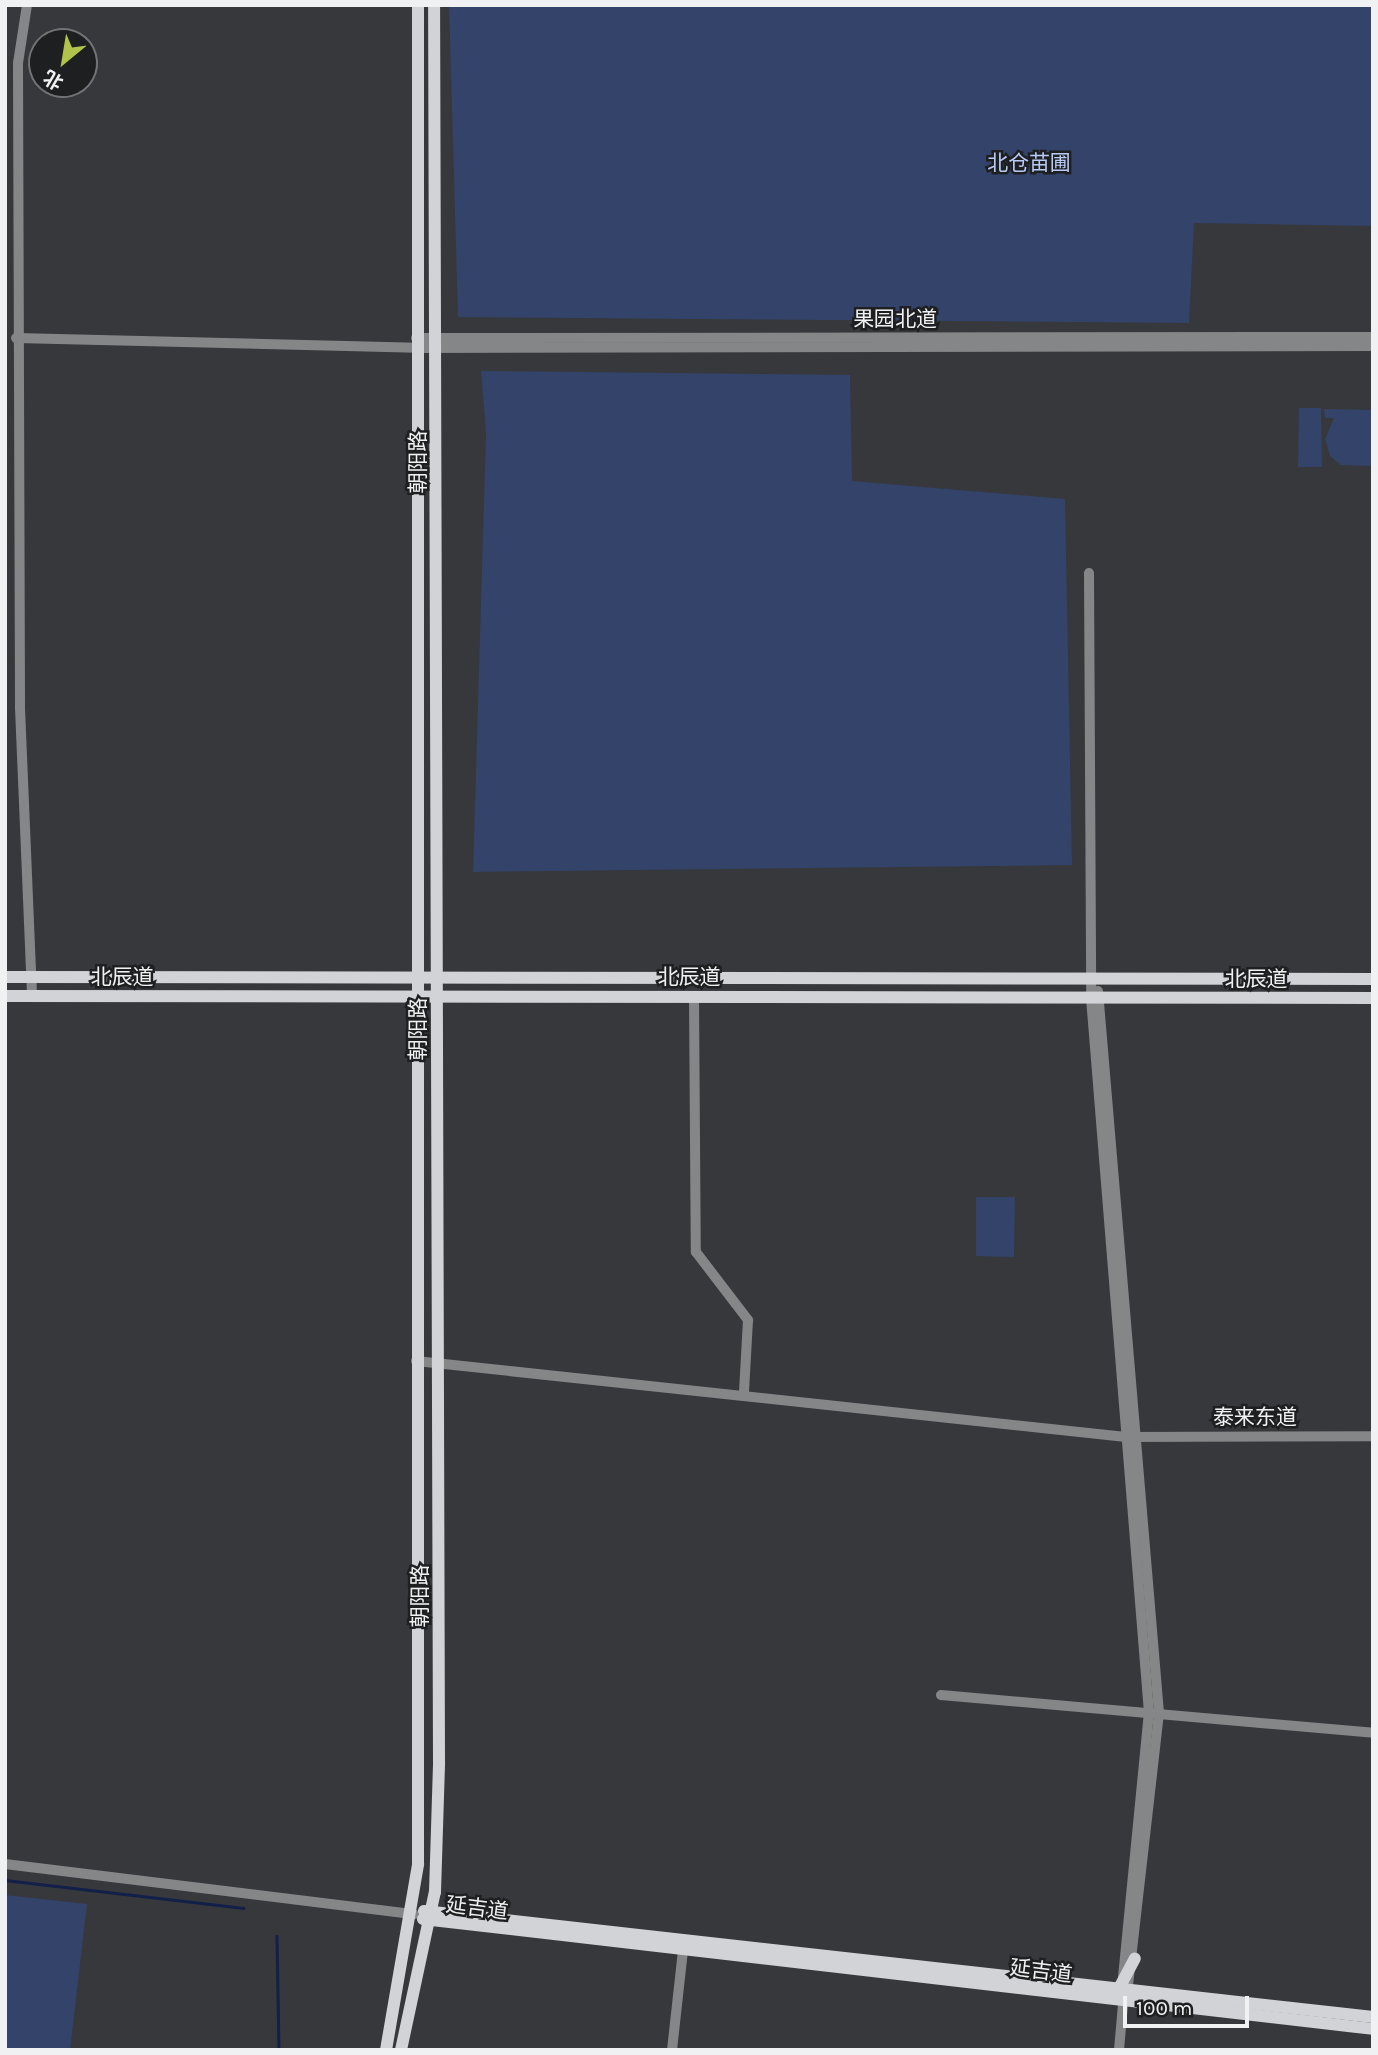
<!DOCTYPE html>
<html>
<head>
<meta charset="utf-8">
<style>
  body { margin:0 }
  #map { position:relative; width:1378px; height:2055px; overflow:hidden; background:#36383b; font-family:Karla,"Noto Sans SC",sans-serif }
  div>[style] { position:absolute }
  [style*='--x'] { left:calc(var(--x)*1px); top:calc(var(--y)*1px); width:calc(var(--w)*1px); rotate:calc(var(--a)*1deg) }
  .green>* { inset:0; background:#33436a }
  .stream>* { height:2.5px; margin:-1.25px; padding:0 1.25px; transform-origin:1.25px; border-radius:1.25px; background:#121f48 }
  .minor>* { height:10px; margin:-5px; padding:0 5px; transform-origin:5px; border-radius:5px; background:#858687 }
  .major>* { height:12px; margin:-6px; padding:0 6px; transform-origin:6px; border-radius:6px; background:#d1d3d6 }
  span { translate:-50% -50%; white-space:nowrap; text-align:center; line-height:1.15; -webkit-text-stroke:5px #1e1f21; paint-order:stroke }
  .park-label { font-size:21px; color:#b8cbf6 }
  .street-label { font-size:21px; color:#f0f1f3 }
  .frame { position:absolute; inset:0; border:7px solid #f0f1f3; pointer-events:none }
  .north { position:absolute; left:28px; top:28px; width:70px; height:70px; box-sizing:border-box; background:#1e1f21; border:2px solid #727375; border-radius:50%; rotate:210deg; font-size:19px; font-weight:700; line-height:28px; text-align:center; color:#f0f1f3 }
  .north::after { content:''; display:block; margin:auto; width:24px; height:32px; background:#b2c34c; clip-path:polygon(50% 0,100% 100%,50% 72%,0 100%) }
  .scale { position:absolute; left:1123px; top:1996px; width:126px; height:32px; box-sizing:border-box; border:4px solid #f0f1f3; border-top:0; padding-left:9px; font-size:21px; line-height:24px; white-space:nowrap; color:#f0f1f3; -webkit-text-stroke:5px #1e1f21; paint-order:stroke }
</style>
</head>
<body>
<div id="map">
  <div class="green">
    <div style="clip-path:polygon(449px 5px,1373px 5px,1373px 226px,1194px 223px,1189px 323px,458px 317px)"></div>
    <div style="clip-path:polygon(481px 371px,850px 375px,852px 481px,1065px 499px,1072px 865px,473px 872px,486px 433px)"></div>
    <div style="clip-path:polygon(1299px 408px,1321px 408px,1322px 467px,1298px 467px)"></div>
    <div style="clip-path:polygon(1324px 409px,1373px 410px,1373px 466px,1341px 465px,1330px 456px,1325px 439px,1334px 418px,1325px 418px)"></div>
    <div style="clip-path:polygon(976px 1197px,1015px 1197px,1014px 1257px,976px 1256px)"></div>
    <div style="clip-path:polygon(5px 1895px,87px 1904px,70px 2050px,5px 2050px)"></div>
  </div>
  <div class="stream">
    <div style="--x:5;--y:1880;--w:240;--a:6.7"></div>
    <div style="--x:277;--y:1936;--w:114;--a:89"></div>
  </div>
  <div class="minor">
    <div style="--x:27;--y:5;--w:59;--a:98.8"></div>
    <div style="--x:18;--y:63;--w:645;--a:89.82"></div>
    <div style="--x:20;--y:708;--w:288;--a:87.6"></div>
    <div style="--x:16;--y:338;--w:401;--a:1.4"></div>
    <div style="--x:417;--y:348;--w:956;--a:-0.12"></div>
    <div style="--x:416;--y:338;--w:957;--a:-0.06"></div>
    <div style="--x:1089;--y:573;--w:425;--a:89.7"></div>
    <div style="--x:1091;--y:998;--w:716;--a:85.36"></div>
    <div style="--x:1149;--y:1712;--w:266;--a:95.6"></div>
    <div style="--x:1098;--y:991;--w:725;--a:85.17"></div>
    <div style="--x:1159;--y:1713;--w:284;--a:96.5"></div>
    <div style="--x:694;--y:996;--w:256;--a:89.6"></div>
    <div style="--x:696;--y:1252;--w:86;--a:52.6"></div>
    <div style="--x:748;--y:1320;--w:72;--a:93.2"></div>
    <div style="--x:416;--y:1361;--w:714;--a:6.11"></div>
    <div style="--x:1126;--y:1437;--w:247;--a:-0.2"></div>
    <div style="--x:941;--y:1695;--w:434;--a:5"></div>
    <div style="--x:5;--y:1864;--w:412;--a:7"></div>
    <div style="--x:672;--y:2050;--w:100;--a:-83.7"></div>
    <div style="--x:1119;--y:2050;--w:57;--a:-85"></div>
  </div>
  <div class="major">
    <div style="--x:5;--y:977;--w:1368;--a:0.08"></div>
    <div style="--x:5;--y:996;--w:1368;--a:0.08"></div>
    <div style="--x:424;--y:1911;--w:955;--a:6.37"></div>
    <div style="--x:423;--y:1919;--w:956;--a:6.6"></div>
    <div style="--x:1117;--y:1992;--w:38;--a:-62"></div>
    <div style="--x:386;--y:2050;--w:189;--a:-80.2"></div>
    <div style="--x:418;--y:1864;--w:1859;--a:-90"></div>
    <div style="--x:401;--y:2050;--w:162;--a:-77.9"></div>
    <div style="--x:435;--y:1892;--w:130;--a:-88.2"></div>
    <div style="--x:439;--y:1762;--w:1757;--a:-90.16"></div>
  </div>
  <div class="park-label">
    <span style="left:1029px;top:163px">北仓苗圃</span>
  </div>
  <div class="street-label">
    <span style="left:895px;top:319px">果园北道</span>
    <span style="left:418px;top:462px;rotate:-90deg">朝阳路</span>
    <span style="left:122px;top:977px">北辰道</span>
    <span style="left:689px;top:977px">北辰道</span>
    <span style="left:1256px;top:979px">北辰道</span>
    <span style="left:418px;top:1029px;rotate:-90deg">朝阳路</span>
    <span style="left:1255px;top:1417px">泰来东道</span>
    <span style="left:420px;top:1596px;rotate:-90deg">朝阳路</span>
    <span style="left:477px;top:1908px;rotate:7deg">延吉道</span>
    <span style="left:1041px;top:1971px;rotate:7deg">延吉道</span>
  </div>
  <div class="frame"></div>
  <div class="north">北</div>
  <div class="scale">100 m</div>
</div>
</body>
</html>
